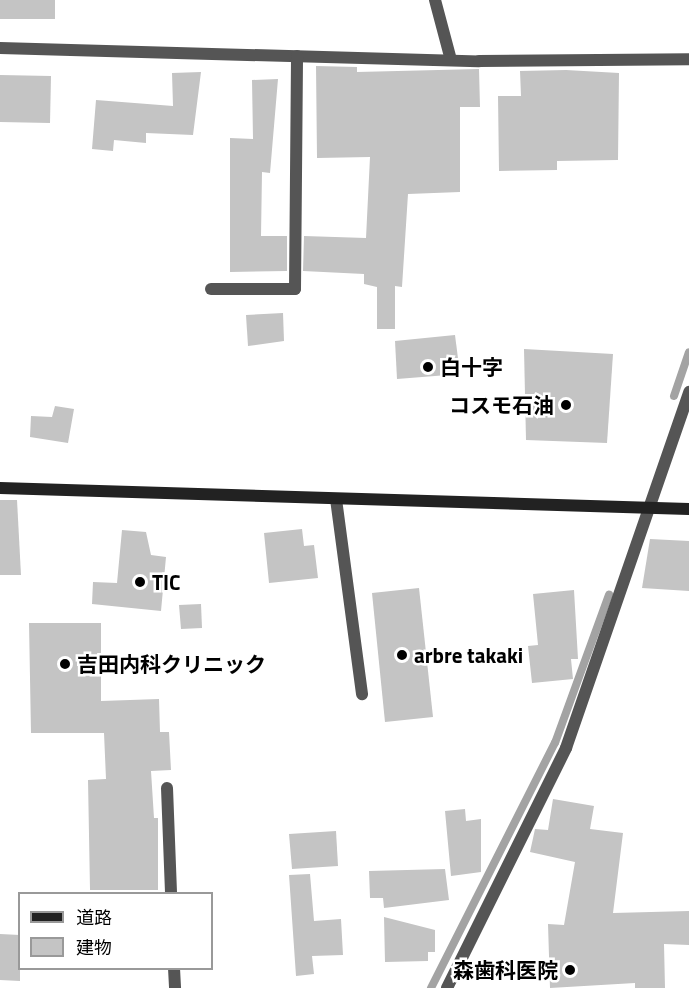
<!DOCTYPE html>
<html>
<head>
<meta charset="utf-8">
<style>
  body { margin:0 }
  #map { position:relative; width:689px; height:988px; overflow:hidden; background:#fff; font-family:"Titillium Web","Noto Sans JP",sans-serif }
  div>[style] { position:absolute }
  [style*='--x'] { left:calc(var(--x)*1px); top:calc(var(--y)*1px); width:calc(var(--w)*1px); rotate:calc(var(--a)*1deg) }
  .stream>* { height:8px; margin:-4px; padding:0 4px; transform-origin:4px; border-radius:4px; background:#a3a3a3 }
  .building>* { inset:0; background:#c4c4c4 }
  .street>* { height:12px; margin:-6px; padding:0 6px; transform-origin:6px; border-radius:6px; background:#555 }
  .secondary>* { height:12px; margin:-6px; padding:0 6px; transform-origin:6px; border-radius:6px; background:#222 }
  .dots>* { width:16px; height:16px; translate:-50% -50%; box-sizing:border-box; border:3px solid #fff; border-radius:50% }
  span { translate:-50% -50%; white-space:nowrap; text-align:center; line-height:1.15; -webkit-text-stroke:5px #fff; paint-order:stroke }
  .poi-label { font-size:21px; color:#000; font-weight:700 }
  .left { translate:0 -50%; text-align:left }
  .right { translate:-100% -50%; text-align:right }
  .legend { position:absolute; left:18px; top:892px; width:195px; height:78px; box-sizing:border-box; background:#fff; border:2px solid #999; margin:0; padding:8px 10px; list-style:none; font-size:18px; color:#000 }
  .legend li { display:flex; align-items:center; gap:12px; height:30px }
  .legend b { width:30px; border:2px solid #999 }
</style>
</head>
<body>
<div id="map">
  <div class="stream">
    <div style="--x:674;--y:396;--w:46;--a:-71.2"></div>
    <div style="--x:431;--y:988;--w:275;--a:-63.2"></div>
    <div style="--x:555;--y:743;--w:158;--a:-70"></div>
  </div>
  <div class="building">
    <div style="clip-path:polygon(0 0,55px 0,55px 19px,0 19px)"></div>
    <div style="clip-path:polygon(316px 66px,357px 67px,357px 72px,479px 69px,480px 107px,460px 107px,460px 192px,408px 194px,402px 287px,395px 286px,395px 329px,377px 329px,377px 287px,364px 284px,364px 274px,303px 271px,304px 236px,366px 238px,370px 157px,317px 158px)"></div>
    <div style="clip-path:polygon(566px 70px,619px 73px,618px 160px,557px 161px,557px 170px,499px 171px,498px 96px,521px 96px,520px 71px)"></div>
    <div style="clip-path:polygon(201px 72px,193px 135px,146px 133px,146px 143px,114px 140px,113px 151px,92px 149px,96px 100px,173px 106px,172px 73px)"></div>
    <div style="clip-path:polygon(0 75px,51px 76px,50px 123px,0 122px)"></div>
    <div style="clip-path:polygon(278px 79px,270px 173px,262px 172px,261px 236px,287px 236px,287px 271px,230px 272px,230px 138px,253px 139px,252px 80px)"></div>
    <div style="clip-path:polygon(283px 313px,284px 341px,248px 346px,246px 315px)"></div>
    <div style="clip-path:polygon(455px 335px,460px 374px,397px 379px,395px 341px)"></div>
    <div style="clip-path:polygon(524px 349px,613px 354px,607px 443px,526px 440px)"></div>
    <div style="clip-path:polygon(55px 406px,74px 409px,68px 443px,30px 437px,31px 416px,52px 417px)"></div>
    <div style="clip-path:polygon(0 500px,17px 500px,21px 575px,0 575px)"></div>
    <div style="clip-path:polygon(302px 529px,304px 546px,314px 545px,318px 578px,269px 583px,264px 533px)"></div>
    <div style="clip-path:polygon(122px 530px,146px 532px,151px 555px,166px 557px,161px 611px,92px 604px,93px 582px,117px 583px)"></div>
    <div style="clip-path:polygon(650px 539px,689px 541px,689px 591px,642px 588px)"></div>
    <div style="clip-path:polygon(419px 588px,433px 717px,385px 722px,372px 593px)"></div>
    <div style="clip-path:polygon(574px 590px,578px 659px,571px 659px,573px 679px,532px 683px,528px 646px,538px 645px,533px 594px)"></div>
    <div style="clip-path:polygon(201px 604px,202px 628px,181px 629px,179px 605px)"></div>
    <div style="clip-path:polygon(29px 623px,101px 623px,101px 701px,159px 699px,160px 732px,169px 732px,171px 770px,151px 771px,154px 818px,158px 818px,158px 890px,90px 890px,88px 780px,106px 779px,104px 733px,31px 733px)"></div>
    <div style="clip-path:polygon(553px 799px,594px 806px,590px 829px,623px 833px,613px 913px,689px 911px,689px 945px,664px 944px,665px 988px,635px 988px,635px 983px,550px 988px,548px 924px,564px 925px,575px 862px,530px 852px,535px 829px,548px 830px)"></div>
    <div style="clip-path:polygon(465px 809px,466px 821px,481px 819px,481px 872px,451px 876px,445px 811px)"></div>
    <div style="clip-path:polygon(336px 831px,338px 866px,292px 869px,289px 834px)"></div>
    <div style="clip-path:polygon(445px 869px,449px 900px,384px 908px,383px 898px,370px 898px,369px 871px)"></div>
    <div style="clip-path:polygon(310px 874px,314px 921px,341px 919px,343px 955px,312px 956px,314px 974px,296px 976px,289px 875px)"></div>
    <div style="clip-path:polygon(384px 917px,435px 930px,435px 952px,428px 952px,428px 961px,385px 962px)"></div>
    <div style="clip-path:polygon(0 934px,20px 935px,20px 981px,0 980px)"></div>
  </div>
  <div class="street">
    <div style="--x:435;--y:0;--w:62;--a:75.1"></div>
    <div style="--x:0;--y:48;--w:479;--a:1.6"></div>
    <div style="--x:479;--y:61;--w:210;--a:-0.5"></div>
    <div style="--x:211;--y:289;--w:84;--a:0"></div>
    <div style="--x:295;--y:289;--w:233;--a:-89.5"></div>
    <div style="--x:336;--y:499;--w:197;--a:82.4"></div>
    <div style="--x:167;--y:788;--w:106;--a:87.8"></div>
    <div style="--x:174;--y:968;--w:20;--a:87"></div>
    <div style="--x:447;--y:988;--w:268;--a:-63.6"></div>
    <div style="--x:566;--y:748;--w:377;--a:-70.9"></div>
  </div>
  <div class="secondary">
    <div style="--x:0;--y:488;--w:689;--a:1.75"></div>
  </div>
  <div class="dots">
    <div style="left:428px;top:367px;background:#000"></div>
    <div style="left:566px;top:405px;background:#000"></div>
    <div style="left:140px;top:582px;background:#000"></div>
    <div style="left:402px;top:655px;background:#000"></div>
    <div style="left:65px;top:664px;background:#000"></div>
    <div style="left:570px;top:970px;background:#000"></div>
  </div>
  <div class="poi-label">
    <span class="left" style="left:440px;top:367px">白十字</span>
    <span class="right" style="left:554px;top:405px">コスモ石油</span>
    <span class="left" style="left:152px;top:582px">TIC</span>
    <span class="left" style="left:414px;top:655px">arbre takaki</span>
    <span class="left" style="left:77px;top:664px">吉田内科クリニック</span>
    <span class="right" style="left:558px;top:970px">森歯科医院</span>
  </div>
  <ul class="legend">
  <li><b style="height:8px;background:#222"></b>道路</li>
  <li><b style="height:16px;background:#c4c4c4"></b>建物</li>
  </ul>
</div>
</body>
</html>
